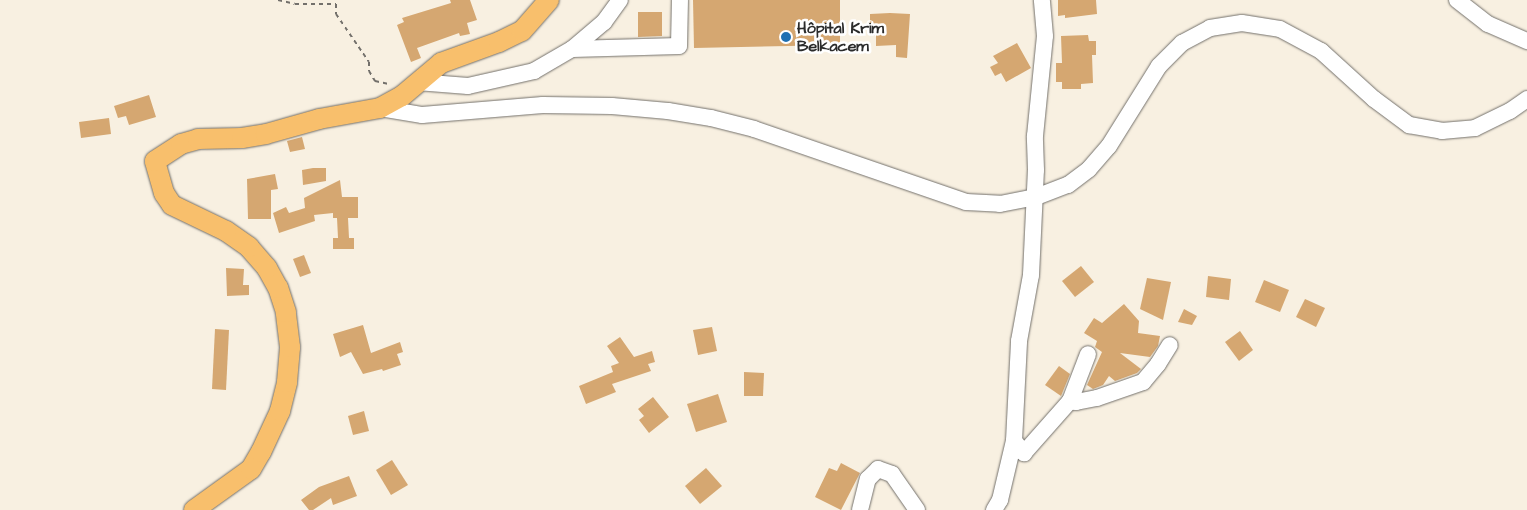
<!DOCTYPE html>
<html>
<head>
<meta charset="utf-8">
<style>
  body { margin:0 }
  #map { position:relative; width:1527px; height:510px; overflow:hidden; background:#f8f0e1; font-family:"Architects Daughter",sans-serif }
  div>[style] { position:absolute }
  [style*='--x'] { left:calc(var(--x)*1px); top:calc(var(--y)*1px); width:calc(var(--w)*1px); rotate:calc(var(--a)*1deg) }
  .building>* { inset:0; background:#d5a771 }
  .path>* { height:2px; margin-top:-1px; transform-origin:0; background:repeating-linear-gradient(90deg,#73706b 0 4px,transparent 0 8px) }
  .roads { filter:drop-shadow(0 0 1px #73706b) drop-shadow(0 0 1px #73706b) }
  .minor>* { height:16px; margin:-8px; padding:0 8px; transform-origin:8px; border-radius:8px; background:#fff }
  .major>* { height:20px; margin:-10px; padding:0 10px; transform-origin:10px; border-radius:10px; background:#f8bf6c }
  .dots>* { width:14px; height:14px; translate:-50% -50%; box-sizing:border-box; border:2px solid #fff; border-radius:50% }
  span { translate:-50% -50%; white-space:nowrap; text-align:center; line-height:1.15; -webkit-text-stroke:5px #fff; paint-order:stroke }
  .poi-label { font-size:16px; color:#2b2b2b; font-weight:700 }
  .left { translate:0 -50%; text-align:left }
</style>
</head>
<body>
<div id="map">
  <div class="building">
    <div style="clip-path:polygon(450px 0,470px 0,477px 20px,467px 23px,470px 34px,460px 36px,459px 33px,417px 48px,421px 58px,411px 62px,397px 25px,404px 22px,402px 18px,451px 3px)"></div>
    <div style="clip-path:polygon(693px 0,840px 0,840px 45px,694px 48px)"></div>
    <div style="clip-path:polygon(1058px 0,1096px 0,1097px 14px,1065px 18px,1065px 15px,1058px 16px)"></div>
    <div style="clip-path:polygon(638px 12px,662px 12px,662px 36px,638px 37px)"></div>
    <div style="clip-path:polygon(890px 13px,910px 14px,907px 58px,896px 57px,896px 45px,876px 46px,876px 31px,870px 31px,870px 14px)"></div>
    <div style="clip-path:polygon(1088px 35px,1089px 41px,1096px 41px,1096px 55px,1092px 55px,1093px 83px,1081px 84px,1081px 89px,1062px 89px,1062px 82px,1056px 82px,1056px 63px,1062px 63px,1061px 36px)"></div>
    <div style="clip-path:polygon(1017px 43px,1031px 68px,1006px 82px,1001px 73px,995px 76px,990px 67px,998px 63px,993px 56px)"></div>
    <div style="clip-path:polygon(149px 95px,156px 117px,129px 125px,126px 116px,118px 118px,114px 106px)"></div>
    <div style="clip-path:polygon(109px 118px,111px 134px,81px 138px,79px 122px)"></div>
    <div style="clip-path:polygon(302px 137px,305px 149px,290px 152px,287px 141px)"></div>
    <div style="clip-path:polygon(313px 168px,326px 168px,326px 181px,303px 185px,302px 170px)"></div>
    <div style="clip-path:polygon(275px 174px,278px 189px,271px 190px,271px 219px,248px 219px,247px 179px)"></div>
    <div style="clip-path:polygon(340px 180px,342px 197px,358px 197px,358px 218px,348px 218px,349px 238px,354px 238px,354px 249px,333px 249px,333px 238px,338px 238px,337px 218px,333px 218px,333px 213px,314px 215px,315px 221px,279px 233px,273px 213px,286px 207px,289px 213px,305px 208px,304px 198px)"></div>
    <div style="clip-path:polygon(304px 255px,311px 273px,300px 277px,293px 259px)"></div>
    <div style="clip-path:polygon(1081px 266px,1094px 282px,1075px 297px,1062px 281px)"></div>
    <div style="clip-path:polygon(226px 268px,244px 269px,243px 285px,249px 285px,249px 295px,227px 296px)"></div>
    <div style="clip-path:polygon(1208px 276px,1231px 279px,1229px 300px,1206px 297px)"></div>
    <div style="clip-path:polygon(1147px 278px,1171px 282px,1163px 320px,1140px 309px)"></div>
    <div style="clip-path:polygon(1264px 280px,1289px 290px,1280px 312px,1255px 302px)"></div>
    <div style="clip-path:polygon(1305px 299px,1325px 308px,1316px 327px,1296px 317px)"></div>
    <div style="clip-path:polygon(1124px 304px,1139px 321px,1138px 333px,1160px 336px,1158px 346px,1150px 357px,1120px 353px,1141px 369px,1137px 373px,1115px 381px,1109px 376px,1103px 385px,1093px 389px,1087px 385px,1102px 352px,1095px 347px,1097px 341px,1084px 333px,1094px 318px,1102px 323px)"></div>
    <div style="clip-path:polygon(1184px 309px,1197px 316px,1192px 325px,1178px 322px)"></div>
    <div style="clip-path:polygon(363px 325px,371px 353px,400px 342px,403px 352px,397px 354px,401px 365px,383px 371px,382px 369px,363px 374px,351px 352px,340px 357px,333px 334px)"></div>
    <div style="clip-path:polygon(712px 327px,717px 351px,698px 355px,693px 330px)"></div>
    <div style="clip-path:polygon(215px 329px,229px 330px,226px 390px,212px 389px)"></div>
    <div style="clip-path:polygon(1240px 331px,1253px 350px,1239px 361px,1225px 342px)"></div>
    <div style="clip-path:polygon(620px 337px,634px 357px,652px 351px,655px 362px,648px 364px,651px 371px,612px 384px,616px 392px,586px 404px,579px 386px,613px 372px,611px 366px,619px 363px,607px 346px)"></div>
    <div style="clip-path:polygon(1059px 366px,1070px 374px,1061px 396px,1045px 385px)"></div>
    <div style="clip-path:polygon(744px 372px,764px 373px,763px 396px,744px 396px)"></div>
    <div style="clip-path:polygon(718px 394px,727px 422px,696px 432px,687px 404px)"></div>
    <div style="clip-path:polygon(653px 397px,669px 417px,649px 433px,639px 420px,644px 416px,638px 409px)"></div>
    <div style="clip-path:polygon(364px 411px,369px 431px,353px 435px,348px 416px)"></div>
    <div style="clip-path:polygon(392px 460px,408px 485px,391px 495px,376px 470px)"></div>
    <div style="clip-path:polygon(841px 463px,860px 473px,841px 510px,815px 497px,829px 468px,837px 471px)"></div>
    <div style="clip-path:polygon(706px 468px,722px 486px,700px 504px,685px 486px)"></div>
    <div style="clip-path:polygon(349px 476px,357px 496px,333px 505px,331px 498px,313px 510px,309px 510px,301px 500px,319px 487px)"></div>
  </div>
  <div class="path">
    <div style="--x:278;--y:0;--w:17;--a:13"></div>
    <div style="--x:295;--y:4;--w:41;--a:0"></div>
    <div style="--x:336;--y:4;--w:10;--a:90"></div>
    <div style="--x:336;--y:14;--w:58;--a:55.5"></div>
    <div style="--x:369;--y:62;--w:9;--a:90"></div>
    <div style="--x:369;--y:71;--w:12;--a:59"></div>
    <div style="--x:375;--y:81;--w:14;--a:12"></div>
  </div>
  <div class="roads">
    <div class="minor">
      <div style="--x:1457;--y:0;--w:39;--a:38"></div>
      <div style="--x:1488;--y:24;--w:43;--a:23.6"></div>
      <div style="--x:572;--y:49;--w:107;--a:-1.6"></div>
      <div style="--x:679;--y:46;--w:46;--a:-88.8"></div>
      <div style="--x:417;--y:82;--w:51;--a:4.5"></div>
      <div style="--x:468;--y:86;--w:68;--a:-12.8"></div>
      <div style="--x:534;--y:71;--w:44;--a:-30.1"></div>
      <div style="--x:572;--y:49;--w:42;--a:-40.2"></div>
      <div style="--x:604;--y:22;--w:27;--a:-54"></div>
      <div style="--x:380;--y:108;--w:43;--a:9.5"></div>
      <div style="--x:422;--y:115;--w:121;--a:-4.7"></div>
      <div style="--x:543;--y:105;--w:69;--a:0.8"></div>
      <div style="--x:612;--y:106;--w:56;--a:5.1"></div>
      <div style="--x:668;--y:111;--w:44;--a:9.2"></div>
      <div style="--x:711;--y:118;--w:44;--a:14.3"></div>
      <div style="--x:754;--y:129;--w:224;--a:19"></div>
      <div style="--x:966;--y:202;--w:34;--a:3"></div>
      <div style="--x:1000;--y:204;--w:37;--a:-11"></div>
      <div style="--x:1036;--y:197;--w:34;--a:-21"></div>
      <div style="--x:1068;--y:185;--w:26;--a:-37"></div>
      <div style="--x:1089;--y:169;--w:30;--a:-49"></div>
      <div style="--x:1109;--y:146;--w:94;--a:-58"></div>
      <div style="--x:1159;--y:66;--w:33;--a:-45"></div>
      <div style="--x:1182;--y:43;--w:32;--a:-28"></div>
      <div style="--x:1210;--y:28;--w:32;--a:-9"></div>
      <div style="--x:1242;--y:23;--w:38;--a:9"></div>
      <div style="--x:1280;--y:29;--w:47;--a:28.2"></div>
      <div style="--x:1321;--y:51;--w:72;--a:42.2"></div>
      <div style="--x:1374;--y:99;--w:44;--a:36.6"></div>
      <div style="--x:1409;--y:125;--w:34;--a:10"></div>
      <div style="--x:1442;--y:131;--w:33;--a:-5"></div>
      <div style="--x:1475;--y:128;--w:39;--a:-26"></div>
      <div style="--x:1510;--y:111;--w:21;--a:-35"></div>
      <div style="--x:1070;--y:401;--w:50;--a:-69"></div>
      <div style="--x:1014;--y:441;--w:16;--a:50"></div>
      <div style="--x:1024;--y:453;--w:69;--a:-48.5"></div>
      <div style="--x:1070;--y:401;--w:6;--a:9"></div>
      <div style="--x:1076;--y:402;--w:21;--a:-11"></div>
      <div style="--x:1097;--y:398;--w:49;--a:-19.2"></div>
      <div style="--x:1143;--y:382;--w:23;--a:-50"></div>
      <div style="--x:1158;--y:364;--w:22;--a:-58"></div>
      <div style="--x:860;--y:510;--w:32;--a:-76"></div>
      <div style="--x:868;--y:479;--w:14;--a:-45"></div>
      <div style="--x:878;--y:469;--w:15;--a:20"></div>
      <div style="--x:892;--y:474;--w:44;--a:55.2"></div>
      <div style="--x:994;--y:510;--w:12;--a:-59"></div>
      <div style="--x:1000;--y:500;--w:61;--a:-76.7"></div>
      <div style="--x:1014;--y:441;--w:100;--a:-87.1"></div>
      <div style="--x:1019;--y:341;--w:67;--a:-79.7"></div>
      <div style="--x:1031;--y:275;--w:105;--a:-87.3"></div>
      <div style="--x:1036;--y:170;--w:34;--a:-92"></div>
      <div style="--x:1035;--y:136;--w:100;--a:-84.3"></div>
      <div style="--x:1045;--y:36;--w:36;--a:-95"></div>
    </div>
    <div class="major">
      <div style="--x:194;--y:510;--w:70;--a:-35.7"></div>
      <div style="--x:251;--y:469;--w:20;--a:-60"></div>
      <div style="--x:261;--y:452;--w:45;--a:-65.1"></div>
      <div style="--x:280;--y:411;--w:30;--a:-76"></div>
      <div style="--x:287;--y:382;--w:35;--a:-85"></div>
      <div style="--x:290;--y:347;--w:35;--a:-97"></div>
      <div style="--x:286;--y:312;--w:25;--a:-108"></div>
      <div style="--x:278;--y:288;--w:23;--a:-119"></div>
      <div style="--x:267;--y:268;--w:28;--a:-131"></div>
      <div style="--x:249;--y:247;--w:28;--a:-145"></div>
      <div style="--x:226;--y:231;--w:60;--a:-154.3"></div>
      <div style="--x:172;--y:205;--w:14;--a:-124"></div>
      <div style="--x:164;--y:193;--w:33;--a:-106"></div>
      <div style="--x:155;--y:161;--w:31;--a:-33"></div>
      <div style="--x:181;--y:144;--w:18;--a:-16"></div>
      <div style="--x:198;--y:139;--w:44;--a:-1.3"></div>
      <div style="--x:242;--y:138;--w:24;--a:-9"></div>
      <div style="--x:266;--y:134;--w:55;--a:-15.8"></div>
      <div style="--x:319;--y:119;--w:62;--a:-10.2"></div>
      <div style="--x:380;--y:108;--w:25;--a:-29"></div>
      <div style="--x:402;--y:96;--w:51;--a:-40.2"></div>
      <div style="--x:441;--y:63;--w:62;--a:-19.9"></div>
      <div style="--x:499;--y:42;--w:25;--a:-26"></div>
      <div style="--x:522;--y:31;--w:41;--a:-48.9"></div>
    </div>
  </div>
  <div class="dots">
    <div style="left:786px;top:37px;background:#1f6fb2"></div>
  </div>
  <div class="poi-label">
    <span class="left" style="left:797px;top:37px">Hôpital Krim<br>Belkacem</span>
  </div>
</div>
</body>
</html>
